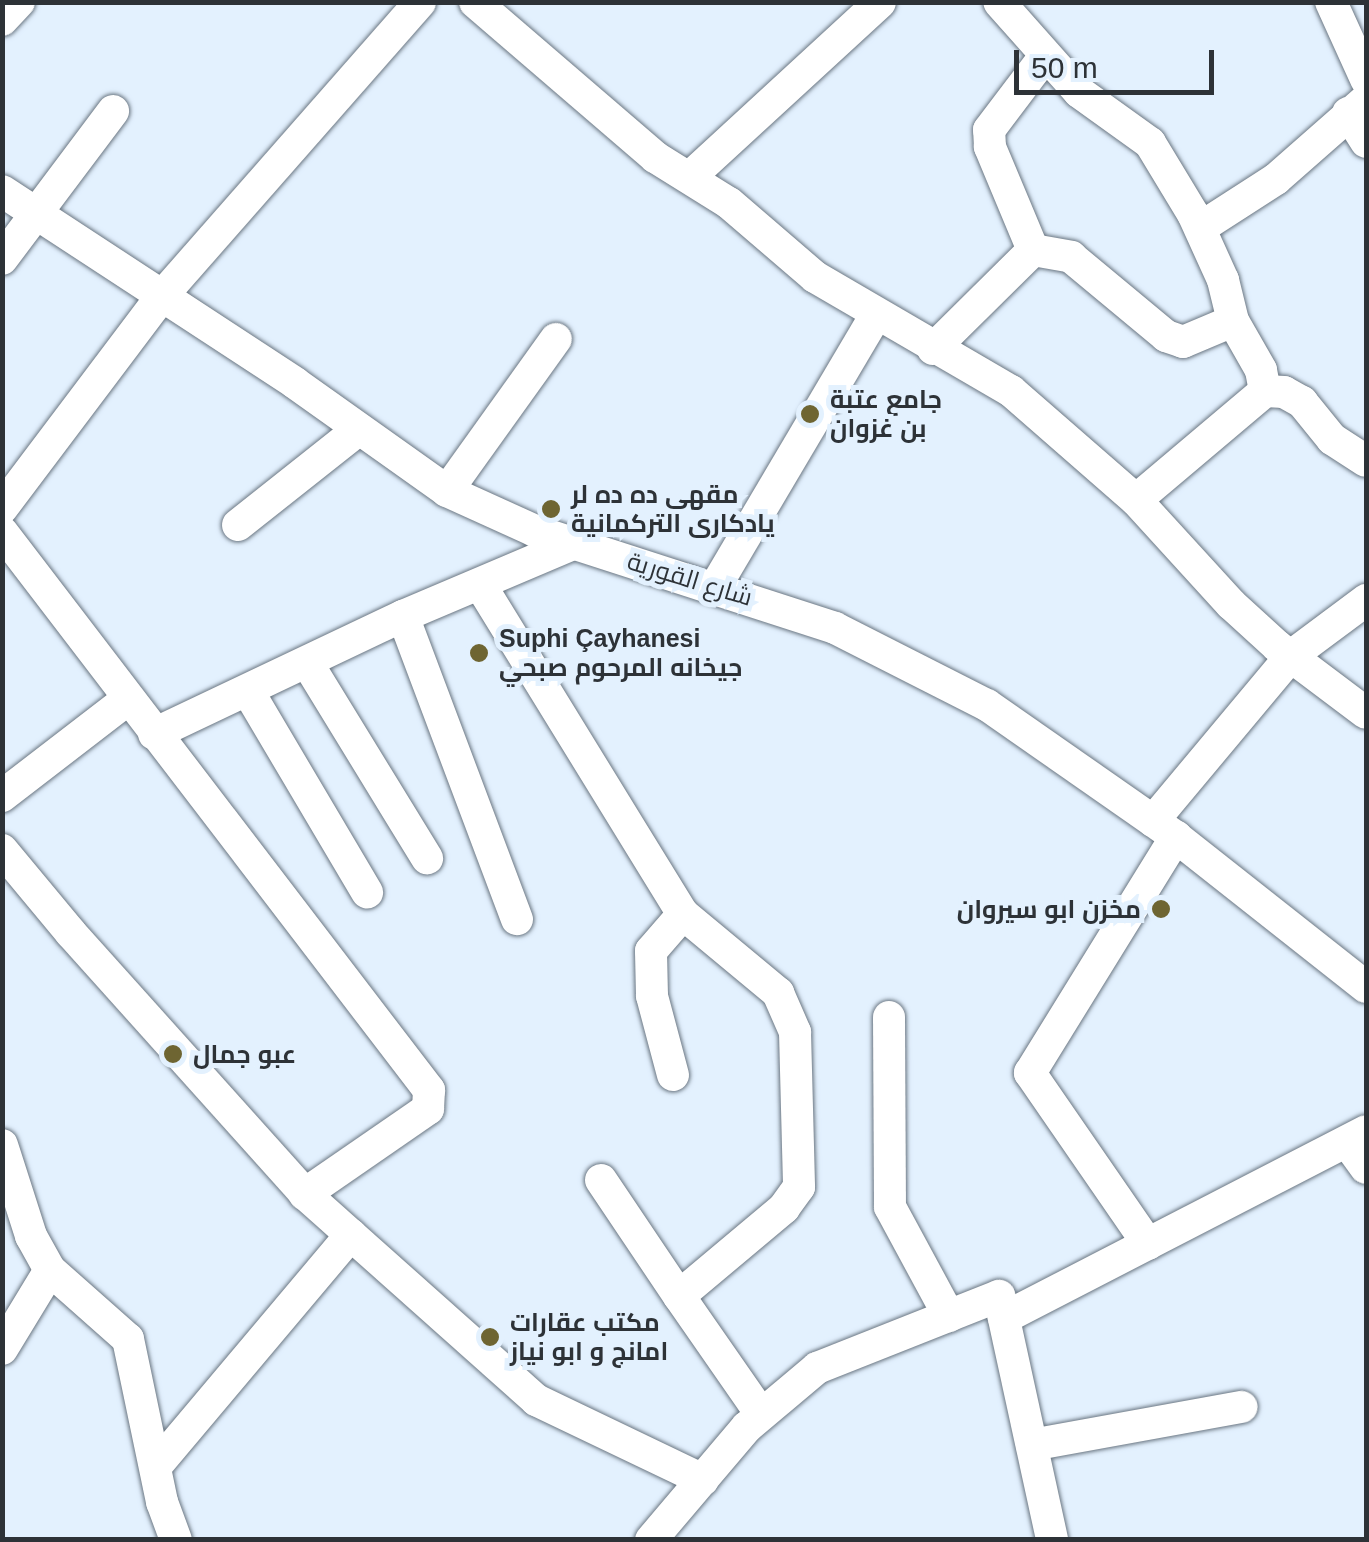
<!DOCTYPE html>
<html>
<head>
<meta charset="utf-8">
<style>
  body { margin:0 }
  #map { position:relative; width:1369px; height:1542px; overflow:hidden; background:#e3f1fe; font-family:Arial,Cairo,sans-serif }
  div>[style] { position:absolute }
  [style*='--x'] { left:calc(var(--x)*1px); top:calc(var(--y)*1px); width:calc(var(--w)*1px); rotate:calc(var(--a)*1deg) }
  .roads { filter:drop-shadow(0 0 2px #6a7682) drop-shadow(0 0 2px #6a7682) }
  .minor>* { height:32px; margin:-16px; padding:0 16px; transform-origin:16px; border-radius:16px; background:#fff }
  .dots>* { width:28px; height:28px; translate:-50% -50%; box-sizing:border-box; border:5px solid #e3f1fe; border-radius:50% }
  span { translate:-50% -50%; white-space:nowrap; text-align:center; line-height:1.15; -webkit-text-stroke:10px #e3f1fe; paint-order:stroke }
  .poi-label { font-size:25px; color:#2d3237; font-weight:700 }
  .left { translate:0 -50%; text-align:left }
  .right { translate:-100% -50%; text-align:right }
  .street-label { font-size:25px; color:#2d3237 }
  .frame { position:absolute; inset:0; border:5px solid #2d3237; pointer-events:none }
  .scale { position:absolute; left:1014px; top:50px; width:200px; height:45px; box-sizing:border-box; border:5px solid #2d3237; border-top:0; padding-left:12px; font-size:30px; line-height:35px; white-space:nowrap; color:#2d3237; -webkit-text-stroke:8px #e3f1fe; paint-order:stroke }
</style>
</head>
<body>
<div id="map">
  <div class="roads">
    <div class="minor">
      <div style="--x:475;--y:2;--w:238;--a:40.7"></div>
      <div style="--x:655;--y:157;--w:87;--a:31.9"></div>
      <div style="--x:729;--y:203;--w:113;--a:40.7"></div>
      <div style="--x:815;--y:277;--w:227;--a:30.2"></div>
      <div style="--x:1011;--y:391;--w:166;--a:41.1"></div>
      <div style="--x:1136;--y:500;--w:169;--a:-40.2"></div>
      <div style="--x:1265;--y:391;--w:21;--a:-101"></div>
      <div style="--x:1261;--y:370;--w:56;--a:-119.7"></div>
      <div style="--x:1233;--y:321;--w:42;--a:-103.7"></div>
      <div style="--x:1223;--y:280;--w:72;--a:-114.4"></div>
      <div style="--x:1193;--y:214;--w:83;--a:-121.2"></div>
      <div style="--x:1150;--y:143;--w:87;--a:-144.3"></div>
      <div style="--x:1079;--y:92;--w:120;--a:-131.6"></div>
      <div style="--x:1331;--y:2;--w:85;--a:65.6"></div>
      <div style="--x:2;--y:20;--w:25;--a:-47"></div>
      <div style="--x:1348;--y:113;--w:34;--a:58"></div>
      <div style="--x:690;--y:177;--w:258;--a:-42.6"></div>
      <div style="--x:2;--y:191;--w:350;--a:33.2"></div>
      <div style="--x:295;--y:383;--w:186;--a:35.4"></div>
      <div style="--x:447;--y:491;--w:97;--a:24.4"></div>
      <div style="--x:535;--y:531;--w:315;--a:17.9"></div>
      <div style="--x:835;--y:628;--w:170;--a:26.9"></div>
      <div style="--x:987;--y:705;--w:231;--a:34.9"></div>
      <div style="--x:1176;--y:837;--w:242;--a:38.3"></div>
      <div style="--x:1200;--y:228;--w:90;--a:-32.8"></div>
      <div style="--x:1276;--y:179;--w:120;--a:-41.3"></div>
      <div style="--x:1033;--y:250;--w:39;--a:10"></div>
      <div style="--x:1071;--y:257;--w:124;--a:39.7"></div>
      <div style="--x:1166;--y:336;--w:18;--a:19"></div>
      <div style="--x:1183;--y:342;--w:54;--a:-22.8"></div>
      <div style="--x:2;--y:259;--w:185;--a:-53.1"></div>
      <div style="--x:933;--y:349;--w:141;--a:-44.7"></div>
      <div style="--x:1033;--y:250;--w:112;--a:-112.7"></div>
      <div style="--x:990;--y:147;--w:17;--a:-93"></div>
      <div style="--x:989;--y:130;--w:93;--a:-52.9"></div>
      <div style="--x:1265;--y:391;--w:19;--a:3"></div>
      <div style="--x:1284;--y:392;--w:21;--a:29"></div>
      <div style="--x:1302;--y:402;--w:48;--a:51"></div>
      <div style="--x:1332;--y:439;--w:40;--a:32.9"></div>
      <div style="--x:447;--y:491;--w:187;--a:-54.4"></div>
      <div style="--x:1136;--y:500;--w:141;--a:47.6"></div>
      <div style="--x:1231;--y:604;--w:62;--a:42.4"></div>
      <div style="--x:1277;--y:646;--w:111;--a:37"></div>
      <div style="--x:2;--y:508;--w:266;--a:-53"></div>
      <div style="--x:162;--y:296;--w:391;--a:-48.7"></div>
      <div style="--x:238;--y:525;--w:154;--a:-38.4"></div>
      <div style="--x:2;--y:532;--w:703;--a:52.58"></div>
      <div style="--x:429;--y:1090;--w:19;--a:93"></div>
      <div style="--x:428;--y:1109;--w:150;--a:145.4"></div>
      <div style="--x:481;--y:586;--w:385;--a:58.4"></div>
      <div style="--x:683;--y:914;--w:124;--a:39.7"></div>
      <div style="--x:778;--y:993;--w:43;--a:66.4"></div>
      <div style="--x:795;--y:1032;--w:155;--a:88.5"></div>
      <div style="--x:799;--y:1187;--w:26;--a:126"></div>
      <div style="--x:784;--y:1208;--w:137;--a:140"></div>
      <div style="--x:679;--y:1296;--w:144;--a:55.2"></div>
      <div style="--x:715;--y:587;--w:316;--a:-59.4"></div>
      <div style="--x:403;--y:616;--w:324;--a:69.4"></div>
      <div style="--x:308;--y:664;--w:228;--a:58.5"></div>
      <div style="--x:248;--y:691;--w:234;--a:59.4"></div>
      <div style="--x:154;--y:734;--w:276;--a:-25.4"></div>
      <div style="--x:403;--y:616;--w:187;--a:-23"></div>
      <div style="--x:2;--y:796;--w:159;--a:-37.6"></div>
      <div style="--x:1153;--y:821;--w:215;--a:-50.1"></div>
      <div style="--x:1291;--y:656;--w:94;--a:-36.7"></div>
      <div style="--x:2;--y:850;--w:108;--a:50.3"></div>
      <div style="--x:71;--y:933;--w:351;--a:48.1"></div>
      <div style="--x:305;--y:1194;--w:310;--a:41.7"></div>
      <div style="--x:536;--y:1400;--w:185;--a:25.6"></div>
      <div style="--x:889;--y:1017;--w:190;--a:89.7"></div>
      <div style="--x:890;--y:1207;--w:124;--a:61.6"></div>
      <div style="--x:673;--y:1075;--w:82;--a:-104.9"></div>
      <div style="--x:652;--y:996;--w:45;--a:-91.3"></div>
      <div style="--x:651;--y:951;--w:49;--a:-49.1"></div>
      <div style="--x:1347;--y:1142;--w:32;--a:54"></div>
      <div style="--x:2;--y:1145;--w:96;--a:72.3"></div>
      <div style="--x:31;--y:1236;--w:39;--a:61"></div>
      <div style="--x:50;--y:1270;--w:104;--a:41.5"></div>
      <div style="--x:128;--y:1339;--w:167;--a:78.2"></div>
      <div style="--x:162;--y:1502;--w:40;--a:69.8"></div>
      <div style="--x:601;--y:1180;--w:140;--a:56.1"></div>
      <div style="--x:1148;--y:1244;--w:208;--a:-124.6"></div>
      <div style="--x:1030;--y:1073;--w:278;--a:-58.3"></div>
      <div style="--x:1004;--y:1318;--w:407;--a:-27.3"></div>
      <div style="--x:2;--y:1349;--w:92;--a:-58.7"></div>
      <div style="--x:1032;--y:1445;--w:213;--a:-10.3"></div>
      <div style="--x:157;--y:1465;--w:301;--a:-49.9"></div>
      <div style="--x:651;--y:1540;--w:148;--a:-49.7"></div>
      <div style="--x:747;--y:1427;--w:92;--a:-40.1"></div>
      <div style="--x:817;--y:1368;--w:196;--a:-21.6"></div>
      <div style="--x:999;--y:1296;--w:250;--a:77.7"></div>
    </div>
  </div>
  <div class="dots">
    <div style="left:810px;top:414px;background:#6e6532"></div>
    <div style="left:551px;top:509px;background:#6e6532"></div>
    <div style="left:479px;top:653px;background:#6e6532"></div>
    <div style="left:1161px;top:909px;background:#6e6532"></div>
    <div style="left:173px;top:1054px;background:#6e6532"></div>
    <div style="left:490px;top:1337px;background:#6e6532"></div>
  </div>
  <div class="poi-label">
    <span class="left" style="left:830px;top:414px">جامع عتبة<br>بن غزوان</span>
    <span class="left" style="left:571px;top:509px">مقهى ده ده لر<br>يادكارى التركمانية</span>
    <span class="left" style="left:499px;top:653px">Suphi Çayhanesi<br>جيخانه المرحوم صبحي</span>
    <span class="right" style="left:1141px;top:909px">مخزن ابو سيروان</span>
    <span class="left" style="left:193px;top:1054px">عبو جمال</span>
    <span class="left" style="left:510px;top:1337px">مكتب عقارات<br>امانج و ابو نياز</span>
  </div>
  <div class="street-label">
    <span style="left:690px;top:579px;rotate:17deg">شارع القورية</span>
  </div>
  <div class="frame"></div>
  <div class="scale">50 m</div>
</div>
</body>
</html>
